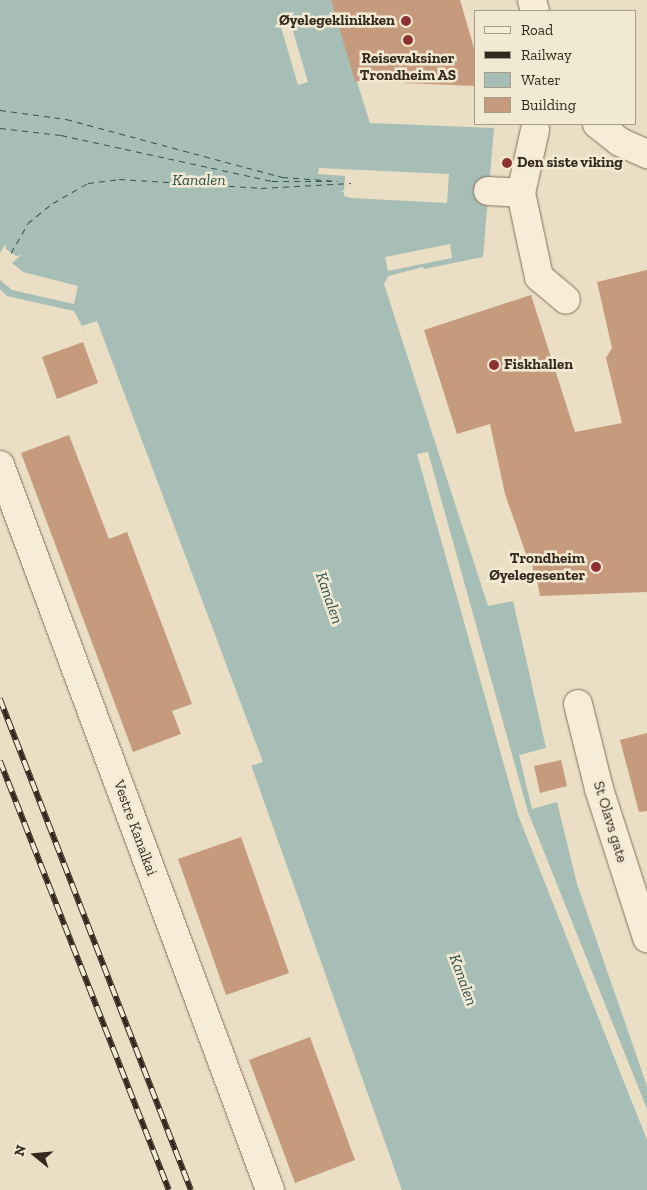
<!DOCTYPE html>
<html>
<head>
<meta charset="utf-8">
<style>
  body { margin:0 }
  #map { position:relative; width:647px; height:1190px; overflow:hidden; background:#eadec4; font-family:"Zilla Slab",serif }
  div>[style] { position:absolute }
  [style*='--x'] { left:calc(var(--x)*1px); top:calc(var(--y)*1px); width:calc(var(--w)*1px); rotate:calc(var(--a)*1deg) }
  .water>* { inset:0; background:#a6beb6 }
  .pier>* { inset:0; background:#eadec4 }
  .ferry>* { height:1px; margin-top:-0.5px; transform-origin:0; background:repeating-linear-gradient(90deg,#2f5350 0 6px,transparent 0 11px) }
  .building>* { inset:0; background:#c69a7d }
  .roads { filter:drop-shadow(0 0 1px #84705c) drop-shadow(0 0 1px #84705c) }
  .street>* { height:28px; margin:-14px; padding:0 14px; transform-origin:14px; border-radius:14px; background:#f6ecd7 }
  .secondary>* { height:28px; margin:-14px; padding:0 14px; transform-origin:14px; border-radius:14px; background:#f6ecd7 }
  .rail>* { height:5.5px; margin-top:-2.75px; transform-origin:0; background:repeating-linear-gradient(90deg,#f2e9d3 0 11px,#35291f 0 22px); box-sizing:border-box; border-block:1px solid #35291f }
  .dots>* { width:14px; height:14px; translate:-50% -50%; box-sizing:border-box; border:2px solid #f2e9d3; border-radius:50% }
  span { translate:-50% -50%; white-space:nowrap; text-align:center; line-height:1.15; -webkit-text-stroke:5px #f2e9d3; paint-order:stroke }
  .poi-label { font-size:15px; color:#35291f; font-weight:700 }
  .right { translate:-100% -50%; text-align:right }
  .left { translate:0 -50%; text-align:left }
  .street-label { font-size:15px; color:#35291f }
  .water-label { font-size:16px; color:#2f5350; font-style:italic }
  .legend { position:absolute; left:474px; top:10px; width:162px; height:115px; box-sizing:border-box; background:#f2e9d3; border:1px solid #a69c8b; margin:0; padding:6px 9px; list-style:none; font-size:15px; color:#35291f }
  .legend li { display:flex; align-items:center; gap:10px; height:25px }
  .legend b { width:25px; border:1px solid #a69c8b }
  .north { position:absolute; left:10px; top:1130px; width:50px; height:50px; -webkit-text-stroke:4px #f2e9d3; paint-order:stroke; rotate:287deg; font-size:14px; font-weight:700; line-height:20px; text-align:center; color:#35291f }
  .north::after { content:''; display:block; margin:auto; width:18px; height:22px; background:#35291f; clip-path:polygon(50% 0,100% 100%,50% 72%,0 100%) }
</style>
</head>
<body>
<div id="map">
  <div class="water">
    <div style="clip-path:polygon(0 0,331px 0,370px 123px,494px 128px,483px 257px,424px 269px,423px 267px,388px 276px,384px 284px,488px 606px,513px 601px,546px 748px,519px 755px,532px 809px,557px 802px,577px 884px,647px 1086px,647px 1190px,402px 1190px,239px 731px,82px 326px,74px 311px,7px 296px,0 289px)"></div>
  </div>
  <div class="pier">
    <div style="clip-path:polygon(288px 14px,308px 82px,298px 85px,278px 17px)"></div>
    <div style="clip-path:polygon(319px 168px,449px 174px,447px 203px,351px 198px,344px 196px,344px 192px,341px 192px,344px 190px,345px 176px,318px 174px)"></div>
    <div style="clip-path:polygon(6px 244px,6px 249px,16px 256px,21px 255px,12px 263px,23px 272px,78px 286px,74px 304px,12px 290px,0 280px,0 253px)"></div>
    <div style="clip-path:polygon(450px 244px,452px 258px,388px 271px,385px 257px)"></div>
    <div style="clip-path:polygon(97px 321px,263px 762px,251px 766px,82px 326px)"></div>
    <div style="clip-path:polygon(428px 452px,528px 812px,647px 1109px,647px 1140px,518px 815px,417px 454px)"></div>
  </div>
  <div class="ferry">
    <div style="--x:0;--y:110;--w:67;--a:7.8"></div>
    <div style="--x:66;--y:119;--w:224;--a:15"></div>
    <div style="--x:282;--y:177;--w:56;--a:4.1"></div>
    <div style="--x:0;--y:128;--w:61;--a:6.5"></div>
    <div style="--x:61;--y:135;--w:216;--a:12.3"></div>
    <div style="--x:272;--y:181;--w:59;--a:0"></div>
    <div style="--x:11;--y:253;--w:34;--a:-60"></div>
    <div style="--x:28;--y:223;--w:32;--a:-39"></div>
    <div style="--x:53;--y:203;--w:40;--a:-29.7"></div>
    <div style="--x:88;--y:183;--w:31;--a:-7"></div>
    <div style="--x:119;--y:179;--w:142;--a:3.6"></div>
    <div style="--x:261;--y:188;--w:90;--a:-3.2"></div>
  </div>
  <div class="building">
    <div style="clip-path:polygon(331px 0,460px 0,476px 55px,476px 86px,355px 81px)"></div>
    <div style="clip-path:polygon(647px 270px,647px 592px,540px 596px,537px 580px,534px 580px,531px 553px,526px 554px,505px 494px,490px 424px,457px 434px,424px 330px,531px 295px,575px 432px,622px 423px,606px 358px,612px 348px,597px 282px)"></div>
    <div style="clip-path:polygon(83px 342px,98px 383px,57px 399px,42px 357px)"></div>
    <div style="clip-path:polygon(69px 435px,109px 539px,127px 532px,192px 704px,172px 711px,181px 734px,133px 752px,21px 453px)"></div>
    <div style="clip-path:polygon(647px 733px,647px 811px,639px 812px,620px 740px)"></div>
    <div style="clip-path:polygon(561px 760px,567px 786px,540px 793px,534px 766px)"></div>
    <div style="clip-path:polygon(241px 837px,289px 973px,226px 995px,178px 859px)"></div>
    <div style="clip-path:polygon(310px 1037px,355px 1160px,295px 1183px,249px 1060px)"></div>
  </div>
  <div class="roads">
    <div class="street">
      <div style="--x:535;--y:130;--w:65;--a:102.5"></div>
      <div style="--x:521;--y:193;--w:86;--a:77.9"></div>
      <div style="--x:539;--y:277;--w:35;--a:40"></div>
      <div style="--x:488;--y:191;--w:33;--a:3"></div>
      <div style="--x:0;--y:465;--w:774;--a:69.57"></div>
      <div style="--x:578;--y:704;--w:88;--a:76.1"></div>
      <div style="--x:599;--y:789;--w:157;--a:72.1"></div>
    </div>
    <div class="secondary">
      <div style="--x:532;--y:0;--w:11;--a:75"></div>
      <div style="--x:597;--y:124;--w:29;--a:38"></div>
      <div style="--x:620;--y:142;--w:30;--a:24"></div>
    </div>
  </div>
  <div class="rail">
    <div style="--x:0;--y:699;--w:527;--a:68.74"></div>
    <div style="--x:0;--y:761;--w:461;--a:68.5"></div>
  </div>
  <div class="dots">
    <div style="left:406px;top:21px;background:#8e3133"></div>
    <div style="left:408px;top:40px;background:#8e3133"></div>
    <div style="left:507px;top:163px;background:#8e3133"></div>
    <div style="left:494px;top:365px;background:#8e3133"></div>
    <div style="left:596px;top:567px;background:#8e3133"></div>
  </div>
  <div class="poi-label">
    <span class="right" style="left:395px;top:21px">Øyelegeklinikken</span>
    <span style="left:408px;top:67px">Reisevaksiner<br>Trondheim AS</span>
    <span class="left" style="left:517px;top:163px">Den siste viking</span>
    <span class="left" style="left:504px;top:365px">Fiskhallen</span>
    <span class="right" style="left:585px;top:567px">Trondheim<br>Øyelegesenter</span>
  </div>
  <div class="street-label">
    <span style="left:610px;top:822px;rotate:73deg">St Olavs gate</span>
    <span style="left:135px;top:828px;rotate:70deg">Vestre Kanalkai</span>
  </div>
  <div class="water-label">
    <span style="left:199px;top:180px">Kanalen</span>
    <span style="left:329px;top:598px;rotate:71deg">Kanalen</span>
    <span style="left:463px;top:980px;rotate:70deg">Kanalen</span>
  </div>
  <ul class="legend">
  <li><b style="height:6px;background:#f6ecd7"></b>Road</li>
  <li><b style="height:6px;background:#35291f"></b>Railway</li>
  <li><b style="height:14px;background:#a6beb6"></b>Water</li>
  <li><b style="height:14px;background:#c69a7d"></b>Building</li>
  </ul>
  <div class="north">N</div>
</div>
</body>
</html>
